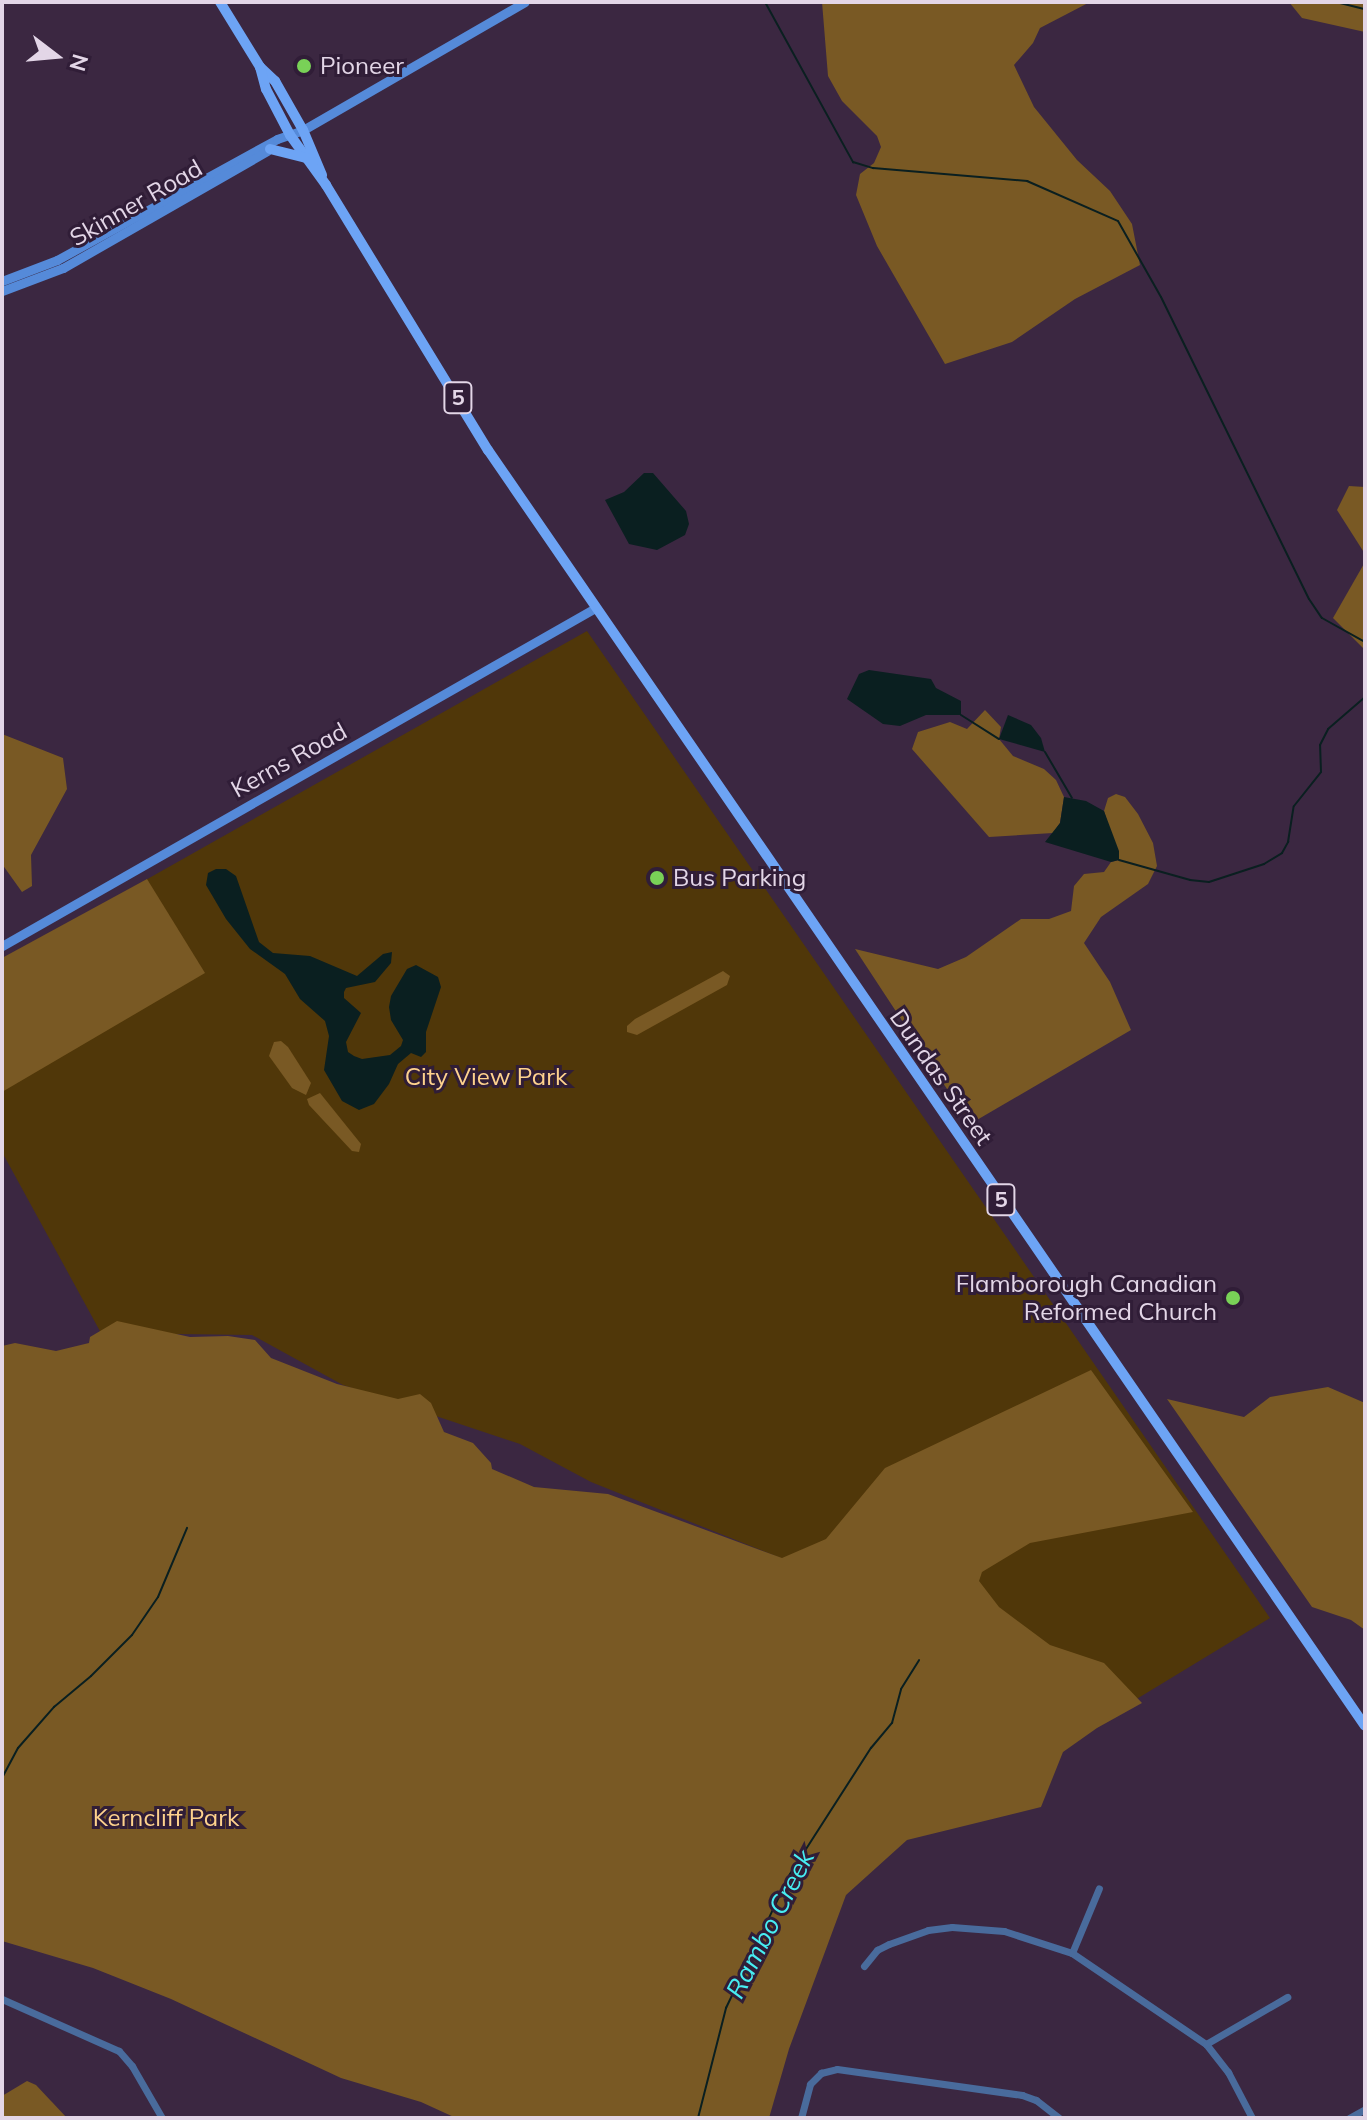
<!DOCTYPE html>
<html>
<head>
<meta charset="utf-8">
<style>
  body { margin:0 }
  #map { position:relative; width:1367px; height:2120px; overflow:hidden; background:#3b2741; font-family:Mulish,sans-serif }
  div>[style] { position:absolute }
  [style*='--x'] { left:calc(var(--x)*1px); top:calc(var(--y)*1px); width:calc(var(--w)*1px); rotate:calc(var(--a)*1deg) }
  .green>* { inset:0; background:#503709 }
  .forest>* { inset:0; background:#795924 }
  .water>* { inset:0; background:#0a1f20 }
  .stream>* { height:2px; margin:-1px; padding:0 1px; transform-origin:1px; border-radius:1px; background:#0a1f20 }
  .street>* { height:7px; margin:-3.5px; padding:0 3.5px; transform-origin:3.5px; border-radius:3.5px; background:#496b9c }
  .secondary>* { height:9px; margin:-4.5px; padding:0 4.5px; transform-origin:4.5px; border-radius:4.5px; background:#558ad9 }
  .primary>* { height:10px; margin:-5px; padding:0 5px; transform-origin:5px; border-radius:5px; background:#6da4f5 }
  .dots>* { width:22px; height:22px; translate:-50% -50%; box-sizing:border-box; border:4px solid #301d37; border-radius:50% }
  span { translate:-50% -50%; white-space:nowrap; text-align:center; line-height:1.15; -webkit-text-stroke:6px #301d37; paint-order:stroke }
  .shield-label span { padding:2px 6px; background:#301d37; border:2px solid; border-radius:6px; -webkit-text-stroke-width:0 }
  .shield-label { font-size:22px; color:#e3d6e7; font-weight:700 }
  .poi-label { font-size:24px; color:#e3d6e7 }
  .left { translate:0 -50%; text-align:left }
  .right { translate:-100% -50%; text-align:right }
  .street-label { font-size:24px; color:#e3d6e7 }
  .park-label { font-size:24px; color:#fed28d }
  .water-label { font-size:26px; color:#47edf2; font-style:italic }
  .frame { position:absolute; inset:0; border:4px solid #e3d6e7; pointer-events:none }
  .north { position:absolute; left:16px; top:16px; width:80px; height:80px; -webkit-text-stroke:6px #301d37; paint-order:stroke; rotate:106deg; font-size:22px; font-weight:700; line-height:32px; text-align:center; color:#e3d6e7 }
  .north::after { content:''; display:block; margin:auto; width:28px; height:36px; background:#e3d6e7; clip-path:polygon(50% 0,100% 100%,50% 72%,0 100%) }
</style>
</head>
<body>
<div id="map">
  <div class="green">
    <div style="clip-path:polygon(587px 631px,1270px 1618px,1135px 1700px,591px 1482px,520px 1444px,343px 1385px,252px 1335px,101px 1333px,2px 1152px,2px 961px)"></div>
  </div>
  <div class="forest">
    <div style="clip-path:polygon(822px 2px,1090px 2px,1040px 28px,1033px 43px,1014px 65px,1034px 107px,1077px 160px,1110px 191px,1132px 224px,1140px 265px,1075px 299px,1012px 342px,945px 364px,877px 246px,856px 195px,860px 174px,874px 163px,881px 147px,877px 136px,842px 101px,828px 76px)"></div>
    <div style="clip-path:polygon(1289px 2px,1365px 2px,1365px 32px,1302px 18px)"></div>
    <div style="clip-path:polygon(1349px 486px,1365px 487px,1365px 554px,1337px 510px)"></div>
    <div style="clip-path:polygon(1365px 562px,1365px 650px,1333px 618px)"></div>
    <div style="clip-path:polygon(985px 710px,1001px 727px,999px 739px,1013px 756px,1044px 769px,1056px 780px,1064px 797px,1060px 823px,1053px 833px,989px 837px,912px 749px,918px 732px,950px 722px,967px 729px)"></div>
    <div style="clip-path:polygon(2px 734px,63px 758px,67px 789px,31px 855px,32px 886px,22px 892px,2px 864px)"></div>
    <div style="clip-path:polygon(1116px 794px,1125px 797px,1138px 814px,1153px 843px,1157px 866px,1148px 884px,1101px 917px,1084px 943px,1110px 982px,1131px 1030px,970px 1124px,855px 949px,938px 969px,966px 957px,1021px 919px,1049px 919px,1071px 911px,1074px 886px,1084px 874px,1104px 872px,1111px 862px,1119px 860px,1104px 811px,1108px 798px)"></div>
    <div style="clip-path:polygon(147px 879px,205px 973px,2px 1092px,2px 958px)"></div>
    <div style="clip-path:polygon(723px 971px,730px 976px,727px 985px,637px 1035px,627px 1032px,627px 1026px,635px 1019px)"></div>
    <div style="clip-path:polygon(281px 1041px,288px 1047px,311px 1083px,306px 1095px,292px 1088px,269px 1056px,274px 1042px)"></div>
    <div style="clip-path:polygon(320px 1093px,361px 1144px,359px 1152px,352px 1151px,309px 1105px,307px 1099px)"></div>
    <div style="clip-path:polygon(117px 1321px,190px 1337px,228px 1336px,255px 1340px,271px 1358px,337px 1384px,398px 1399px,420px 1394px,431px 1403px,444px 1432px,473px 1443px,491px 1463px,492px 1469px,534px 1487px,608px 1494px,782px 1558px,826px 1539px,885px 1468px,1091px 1370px,1193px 1512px,1030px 1543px,982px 1572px,979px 1581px,999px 1607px,1050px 1645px,1104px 1663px,1142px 1703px,1097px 1728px,1063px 1752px,1041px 1807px,907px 1840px,846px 1895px,789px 2049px,769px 2118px,456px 2118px,421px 2102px,341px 2078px,171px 1999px,93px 1968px,2px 1941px,2px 1346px,15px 1343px,56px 1351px,89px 1343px,90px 1337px)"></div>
    <div style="clip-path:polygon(1328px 1387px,1365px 1403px,1365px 1630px,1351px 1620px,1312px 1607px,1167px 1399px,1244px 1417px,1270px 1397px)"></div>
    <div style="clip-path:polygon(27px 2081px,36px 2085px,67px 2118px,2px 2118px,2px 2096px)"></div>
  </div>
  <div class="water">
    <div style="clip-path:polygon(644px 473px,653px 473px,686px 511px,689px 524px,685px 535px,657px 550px,629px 544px,605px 500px,624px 492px)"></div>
    <div style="clip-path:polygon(869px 670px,931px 679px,936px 688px,961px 701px,961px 715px,926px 715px,900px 726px,883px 724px,847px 699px,859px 674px)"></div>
    <div style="clip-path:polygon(1008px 715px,1031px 725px,1041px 738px,1045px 752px,999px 739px)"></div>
    <div style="clip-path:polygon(1064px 797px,1086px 801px,1104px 811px,1119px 851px,1119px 860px,1111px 862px,1045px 842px,1060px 823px)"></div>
    <div style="clip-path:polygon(216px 869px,226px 869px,236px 876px,259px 942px,273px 953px,310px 956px,357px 976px,383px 954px,392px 952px,391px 963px,375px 982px,346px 988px,344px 992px,344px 998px,361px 1013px,346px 1042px,348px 1052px,354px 1056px,362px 1059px,390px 1055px,401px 1046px,403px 1040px,391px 1020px,389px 1007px,391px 996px,407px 969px,416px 965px,438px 977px,441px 987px,426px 1032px,426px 1052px,421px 1057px,411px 1053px,398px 1064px,389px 1084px,374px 1104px,359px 1110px,342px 1101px,324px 1070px,329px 1036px,325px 1021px,300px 999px,285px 974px,250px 949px,226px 919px,206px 885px,208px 873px)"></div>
  </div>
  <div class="stream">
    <div style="--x:765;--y:2;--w:183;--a:61.2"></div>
    <div style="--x:853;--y:162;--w:21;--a:17"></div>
    <div style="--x:873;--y:168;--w:155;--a:4.8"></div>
    <div style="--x:1027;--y:181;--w:99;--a:23.7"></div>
    <div style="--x:1118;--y:221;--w:87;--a:60.5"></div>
    <div style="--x:1161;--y:297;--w:336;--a:63.9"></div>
    <div style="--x:1309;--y:599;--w:23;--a:56"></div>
    <div style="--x:1322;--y:618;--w:49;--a:29.2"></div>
    <div style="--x:1336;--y:2;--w:30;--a:14"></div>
    <div style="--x:961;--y:715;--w:45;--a:32.3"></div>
    <div style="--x:1045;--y:752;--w:53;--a:59.6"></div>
    <div style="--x:1119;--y:860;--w:74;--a:15.7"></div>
    <div style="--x:1190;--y:880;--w:19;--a:6"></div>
    <div style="--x:1209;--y:882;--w:58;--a:-18.1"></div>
    <div style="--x:1264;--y:864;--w:21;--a:-31"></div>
    <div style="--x:1282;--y:853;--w:13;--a:-61"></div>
    <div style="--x:1288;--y:842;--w:36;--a:-81"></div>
    <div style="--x:1294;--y:806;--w:43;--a:-51.5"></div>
    <div style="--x:1321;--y:772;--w:27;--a:-92"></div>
    <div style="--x:1320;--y:745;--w:18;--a:-63"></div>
    <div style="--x:1328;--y:729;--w:49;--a:-40.9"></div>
    <div style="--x:2;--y:1778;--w:34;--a:-62"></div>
    <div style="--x:18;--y:1748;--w:55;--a:-48.7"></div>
    <div style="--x:54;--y:1707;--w:48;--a:-40"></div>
    <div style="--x:91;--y:1676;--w:58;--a:-45"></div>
    <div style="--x:132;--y:1635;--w:46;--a:-55.6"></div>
    <div style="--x:158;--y:1597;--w:75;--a:-67.2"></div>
    <div style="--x:698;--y:2118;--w:114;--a:-75.7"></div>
    <div style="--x:726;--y:2008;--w:148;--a:-64.5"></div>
    <div style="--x:790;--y:1874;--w:150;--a:-57.3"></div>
    <div style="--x:871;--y:1748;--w:33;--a:-50"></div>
    <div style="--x:892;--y:1723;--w:35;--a:-75"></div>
    <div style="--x:901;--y:1689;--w:34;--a:-58"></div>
  </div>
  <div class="street">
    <div style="--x:1072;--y:1953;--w:70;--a:-67.4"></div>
    <div style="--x:864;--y:1966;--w:21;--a:-51"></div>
    <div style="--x:877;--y:1950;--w:13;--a:-27"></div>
    <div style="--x:889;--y:1944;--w:41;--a:-19.7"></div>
    <div style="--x:928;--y:1930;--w:24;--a:-7"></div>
    <div style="--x:952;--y:1927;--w:52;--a:4.4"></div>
    <div style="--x:1004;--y:1931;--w:71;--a:17.9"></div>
    <div style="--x:1072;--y:1953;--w:162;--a:34.2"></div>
    <div style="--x:1206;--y:2044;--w:36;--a:52"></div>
    <div style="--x:1228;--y:2072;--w:52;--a:62.4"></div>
    <div style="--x:2;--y:1999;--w:128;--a:24"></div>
    <div style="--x:119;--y:2051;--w:20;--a:49"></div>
    <div style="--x:132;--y:2066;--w:60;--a:60"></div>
    <div style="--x:1206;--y:2044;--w:94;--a:-30.1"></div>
    <div style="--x:801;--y:2118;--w:35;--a:-75"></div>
    <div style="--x:810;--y:2084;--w:16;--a:-45"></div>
    <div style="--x:821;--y:2073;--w:16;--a:-14"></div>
    <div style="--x:837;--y:2069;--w:187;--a:8"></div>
    <div style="--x:1022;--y:2095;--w:15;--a:20"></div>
    <div style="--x:1036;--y:2100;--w:29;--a:38"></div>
    <div style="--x:1349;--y:2118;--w:18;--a:-29"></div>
  </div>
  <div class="secondary">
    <div style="--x:2;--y:281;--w:59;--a:-20.9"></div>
    <div style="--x:57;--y:260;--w:251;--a:-28.8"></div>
    <div style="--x:277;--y:139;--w:28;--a:-19"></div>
    <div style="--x:303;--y:130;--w:256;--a:-30"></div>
    <div style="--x:2;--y:291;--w:65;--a:-20.7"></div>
    <div style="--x:63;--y:268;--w:235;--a:-29.8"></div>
    <div style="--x:2;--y:946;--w:683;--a:-29.68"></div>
  </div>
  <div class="primary">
    <div style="--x:220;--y:2;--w:76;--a:58.4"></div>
    <div style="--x:260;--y:67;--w:21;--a:43"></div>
    <div style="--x:275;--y:81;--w:56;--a:60.3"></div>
    <div style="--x:303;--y:130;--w:49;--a:67.1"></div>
    <div style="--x:260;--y:67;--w:23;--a:75"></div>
    <div style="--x:266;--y:89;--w:52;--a:62.4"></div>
    <div style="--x:290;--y:135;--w:62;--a:54.2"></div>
    <div style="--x:326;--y:185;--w:311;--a:58.6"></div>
    <div style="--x:488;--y:450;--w:1548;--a:55.5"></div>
    <div style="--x:270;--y:149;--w:37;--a:14"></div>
  </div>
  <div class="dots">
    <div style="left:304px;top:66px;background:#79d157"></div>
    <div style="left:657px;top:878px;background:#79d157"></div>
    <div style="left:1233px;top:1298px;background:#79d157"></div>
  </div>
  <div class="shield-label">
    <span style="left:458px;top:398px">5</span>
    <span style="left:1001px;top:1200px">5</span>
  </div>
  <div class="poi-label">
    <span class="left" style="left:320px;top:66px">Pioneer</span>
    <span class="left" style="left:673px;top:878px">Bus Parking</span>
    <span class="right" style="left:1217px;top:1298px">Flamborough Canadian<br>Reformed Church</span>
  </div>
  <div class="street-label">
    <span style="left:136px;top:203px;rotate:-30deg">Skinner Road</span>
    <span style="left:289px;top:760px;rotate:-29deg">Kerns Road</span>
    <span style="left:941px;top:1077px;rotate:55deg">Dundas Street</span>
  </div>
  <div class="park-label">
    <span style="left:486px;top:1077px">City View Park</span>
    <span style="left:166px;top:1818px">Kerncliff Park</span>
  </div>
  <div class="water-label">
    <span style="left:770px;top:1924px;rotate:-63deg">Rambo Creek</span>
  </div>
  <div class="frame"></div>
  <div class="north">N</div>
</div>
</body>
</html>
